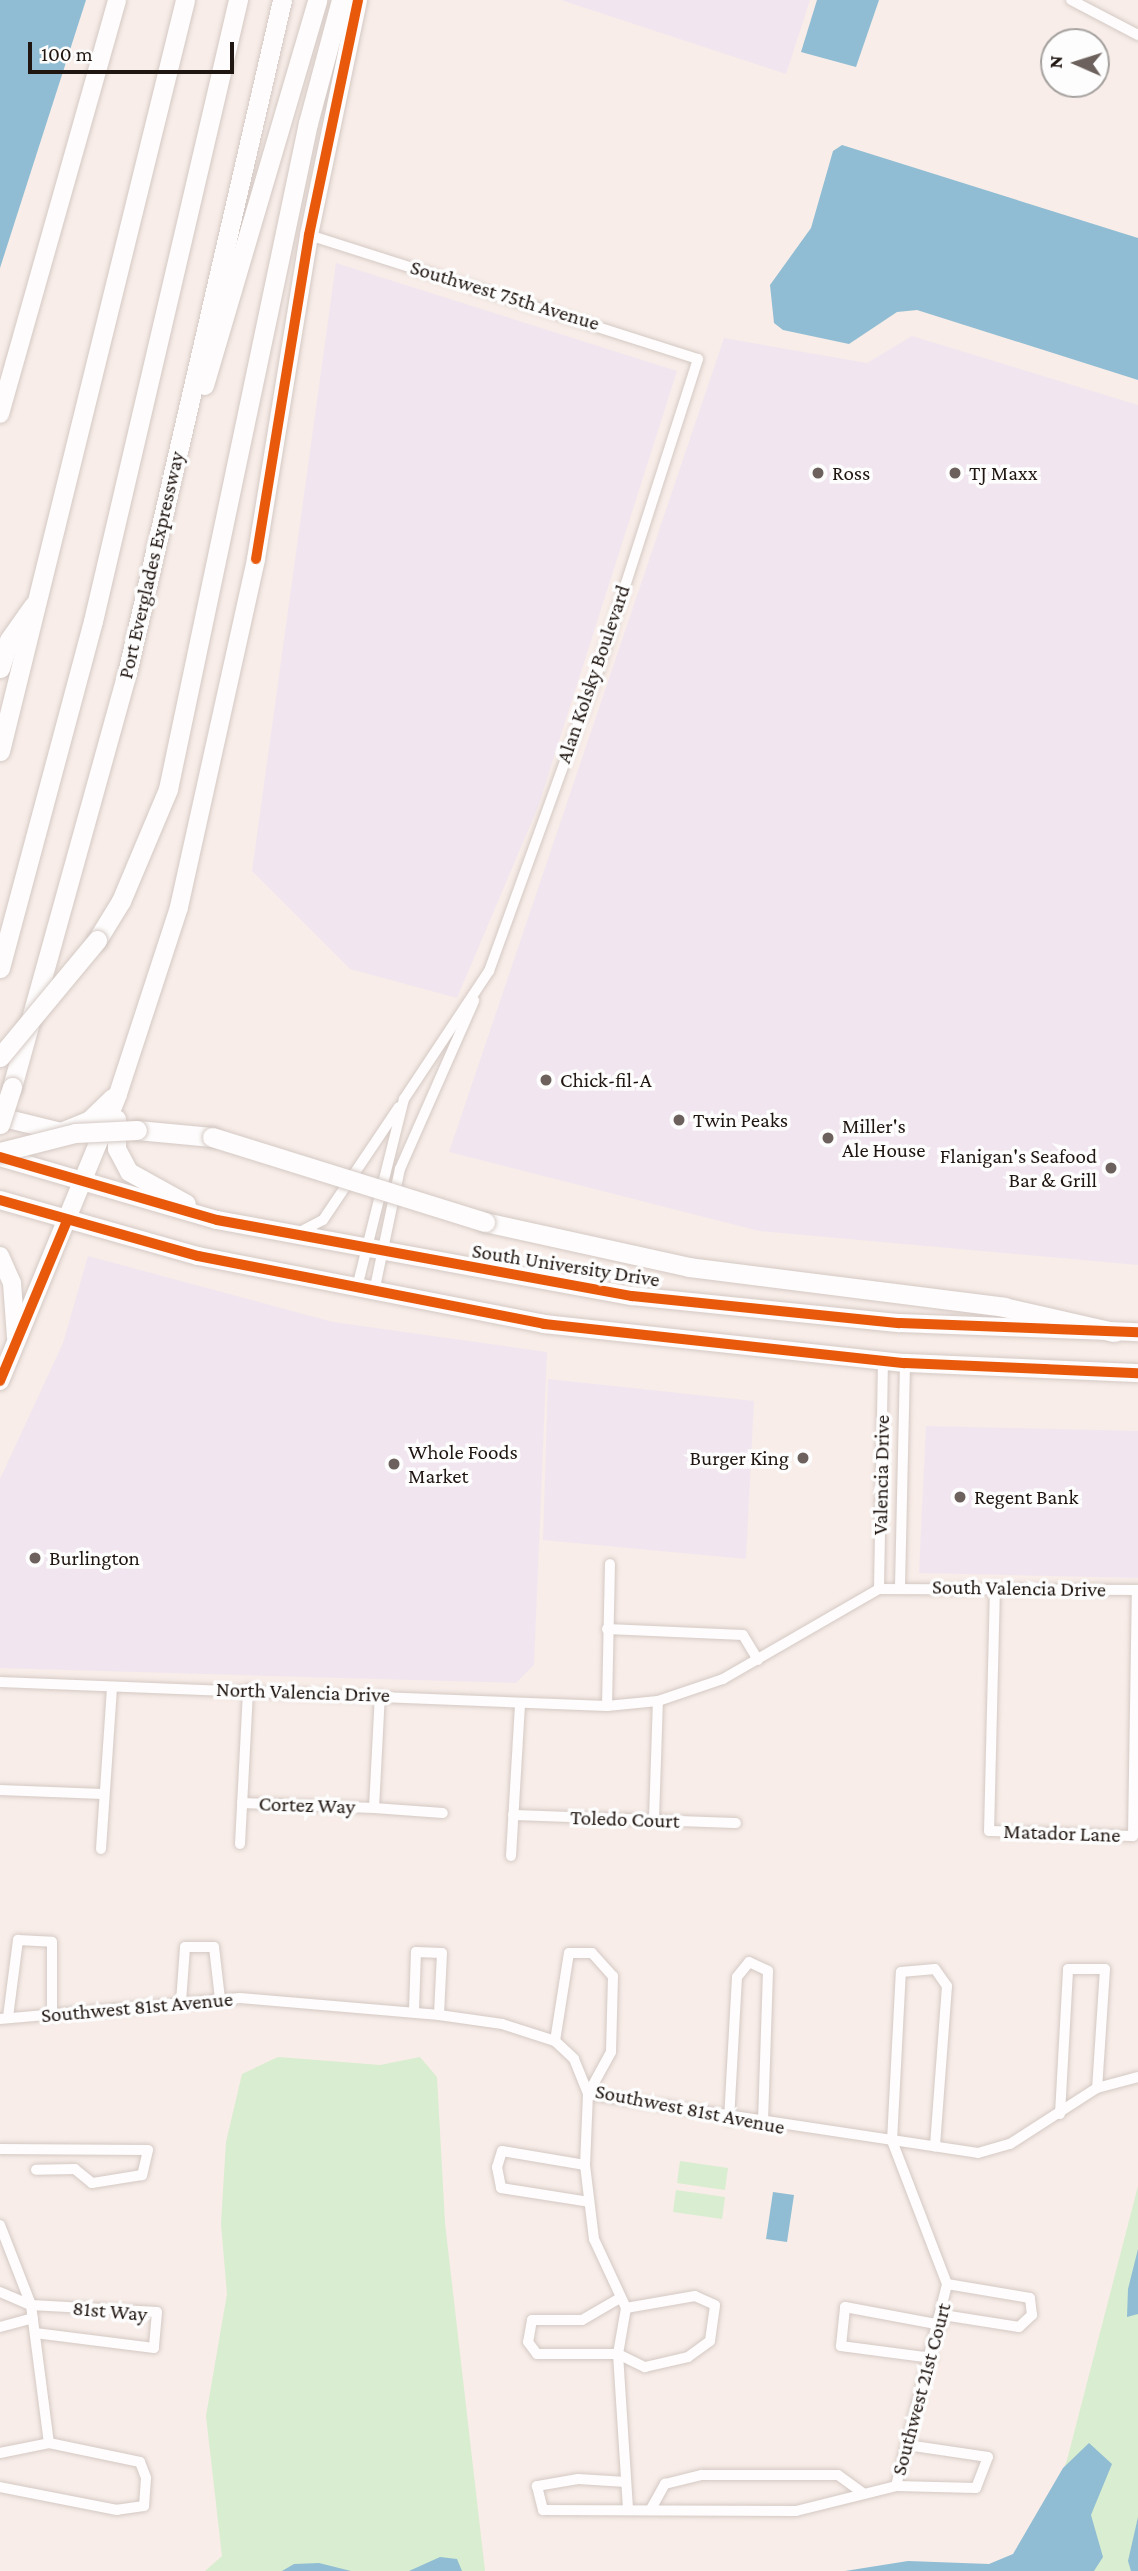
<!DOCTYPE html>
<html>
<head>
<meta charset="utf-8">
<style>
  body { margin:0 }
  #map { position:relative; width:1138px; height:2571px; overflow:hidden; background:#f8ede8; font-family:"Crimson Pro",serif }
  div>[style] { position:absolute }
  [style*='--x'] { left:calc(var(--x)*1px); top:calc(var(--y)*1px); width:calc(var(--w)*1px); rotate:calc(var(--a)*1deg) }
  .commercial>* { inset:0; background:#f1e6ef }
  .green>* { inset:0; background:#d9edd0 }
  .water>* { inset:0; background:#90bdd3 }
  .roads { filter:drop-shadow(0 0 2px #d4c9c4) drop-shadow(0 0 2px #d4c9c4) }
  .minor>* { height:10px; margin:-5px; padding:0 5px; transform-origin:5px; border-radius:5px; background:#fefcfc }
  .primary>* { height:18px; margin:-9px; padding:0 9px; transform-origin:9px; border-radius:9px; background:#fefcfc }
  .motorway>* { height:19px; margin:-9.5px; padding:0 9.5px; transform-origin:9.5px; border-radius:9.5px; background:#fefcfc }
  .bridges { filter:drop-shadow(0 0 2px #d4c9c4) drop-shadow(0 0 2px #d4c9c4) }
  .motorway-bridge>* { height:19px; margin:-9.5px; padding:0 9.5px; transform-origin:9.5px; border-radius:9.5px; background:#fefcfc }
  .cycleway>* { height:10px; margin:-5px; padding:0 5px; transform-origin:5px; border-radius:5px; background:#e8590c }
  .dots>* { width:19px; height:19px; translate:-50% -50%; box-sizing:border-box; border:4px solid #fdfdfd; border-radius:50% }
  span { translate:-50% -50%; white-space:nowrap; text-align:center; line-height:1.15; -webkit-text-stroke:7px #fdfdfd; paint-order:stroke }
  .street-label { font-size:21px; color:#201611 }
  .poi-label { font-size:21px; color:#201611 }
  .left { translate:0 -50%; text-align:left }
  .right { translate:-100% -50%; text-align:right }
  .north { position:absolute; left:1040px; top:28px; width:70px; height:70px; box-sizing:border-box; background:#fdfdfd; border:2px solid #a5a19f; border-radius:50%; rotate:273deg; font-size:19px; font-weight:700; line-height:28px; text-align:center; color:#201611 }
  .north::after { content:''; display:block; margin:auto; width:24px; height:32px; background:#6c615c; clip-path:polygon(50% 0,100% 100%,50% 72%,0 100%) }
  .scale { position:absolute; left:28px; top:42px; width:206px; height:32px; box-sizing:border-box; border:4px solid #201611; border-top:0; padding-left:9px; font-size:21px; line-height:24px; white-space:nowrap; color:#201611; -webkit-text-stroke:5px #fdfdfd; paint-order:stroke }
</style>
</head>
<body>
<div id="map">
  <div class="commercial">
    <div style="clip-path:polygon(561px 0,810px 0,786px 74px)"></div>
    <div style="clip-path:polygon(336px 263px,677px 371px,538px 807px,457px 998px,350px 969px,252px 871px)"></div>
    <div style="clip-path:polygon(912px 336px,1138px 405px,1138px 1265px,759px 1231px,449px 1152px,724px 338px,867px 363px)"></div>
    <div style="clip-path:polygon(88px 1256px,333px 1322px,547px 1352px,534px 1665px,516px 1683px,0 1668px,0 1479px,63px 1343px)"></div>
    <div style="clip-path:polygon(548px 1379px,754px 1401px,746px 1559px,543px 1540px)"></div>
    <div style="clip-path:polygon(926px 1426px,1138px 1431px,1138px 1578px,919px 1573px)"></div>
  </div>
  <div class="green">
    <div style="clip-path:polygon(278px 2057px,380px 2065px,420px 2057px,437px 2077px,445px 2223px,485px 2571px,205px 2571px,222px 2556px,206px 2416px,227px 2294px,221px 2224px,226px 2142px,242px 2074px)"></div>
    <div style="clip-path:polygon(680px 2161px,728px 2168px,725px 2190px,677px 2183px)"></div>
    <div style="clip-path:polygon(1138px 2186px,1138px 2571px,1042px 2571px,1033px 2548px,1067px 2460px)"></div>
    <div style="clip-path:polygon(676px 2190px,725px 2197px,722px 2219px,673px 2212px)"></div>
  </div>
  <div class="water">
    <div style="clip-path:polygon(0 0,86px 0,0 268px)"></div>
    <div style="clip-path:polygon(817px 0,879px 0,856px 67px,801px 52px)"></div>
    <div style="clip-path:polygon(842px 145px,1138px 238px,1138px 380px,917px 310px,897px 312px,849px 344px,783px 330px,774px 323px,770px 285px,811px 228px,833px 151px)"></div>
    <div style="clip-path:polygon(773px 2192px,794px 2195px,787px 2242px,766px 2239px)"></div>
    <div style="clip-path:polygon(1138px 2249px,1138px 2314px,1127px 2317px,1128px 2289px)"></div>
    <div style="clip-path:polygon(1089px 2443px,1112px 2464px,1091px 2515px,1103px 2557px,1094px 2571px,845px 2571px,908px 2561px,989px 2564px,1013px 2554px,1063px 2468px)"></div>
    <div style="clip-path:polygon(1138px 2517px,1138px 2571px,1131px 2571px,1128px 2561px)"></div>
    <div style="clip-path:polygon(440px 2557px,457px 2559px,462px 2571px,409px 2571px)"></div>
    <div style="clip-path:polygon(319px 2563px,351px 2571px,282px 2571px,294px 2564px)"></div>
  </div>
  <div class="roads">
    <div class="minor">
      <div style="--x:1071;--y:0;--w:76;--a:27.6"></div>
      <div style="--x:309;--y:235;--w:408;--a:17.7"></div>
      <div style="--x:698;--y:359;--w:327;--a:107.8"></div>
      <div style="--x:598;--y:670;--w:320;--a:109.9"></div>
      <div style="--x:489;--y:971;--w:154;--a:123.6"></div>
      <div style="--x:404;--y:1099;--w:195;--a:104"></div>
      <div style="--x:300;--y:1232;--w:26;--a:-28"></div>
      <div style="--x:323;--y:1220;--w:136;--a:-56.1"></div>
      <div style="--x:374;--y:1292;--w:126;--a:-78.1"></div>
      <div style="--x:400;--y:1169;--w:184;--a:-66.2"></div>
      <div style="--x:900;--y:1586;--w:223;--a:-88.7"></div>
      <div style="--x:995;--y:1587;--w:244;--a:91.4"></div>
      <div style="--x:989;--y:1831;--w:144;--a:2"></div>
      <div style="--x:1133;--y:1836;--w:246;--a:-89.1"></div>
      <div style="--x:879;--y:1589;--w:228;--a:-89"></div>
      <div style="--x:607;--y:1629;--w:136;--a:2.5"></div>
      <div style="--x:743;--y:1635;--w:29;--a:59"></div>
      <div style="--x:0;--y:1682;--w:607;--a:2.26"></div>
      <div style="--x:607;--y:1706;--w:51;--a:-5.6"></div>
      <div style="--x:658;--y:1701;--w:69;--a:-18.7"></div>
      <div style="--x:723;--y:1679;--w:180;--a:-30"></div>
      <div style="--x:879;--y:1589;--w:259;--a:0.2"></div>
      <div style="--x:607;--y:1706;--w:142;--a:-88.8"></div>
      <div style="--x:0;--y:1790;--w:103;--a:2.2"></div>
      <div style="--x:242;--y:1803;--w:132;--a:2.2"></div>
      <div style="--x:374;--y:1808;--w:113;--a:-87"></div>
      <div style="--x:374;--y:1808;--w:69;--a:4.1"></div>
      <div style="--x:513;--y:1815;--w:223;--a:2.1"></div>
      <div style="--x:654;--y:1819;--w:118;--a:-88.1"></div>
      <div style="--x:240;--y:1844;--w:155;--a:-87"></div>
      <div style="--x:101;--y:1849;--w:161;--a:-86.1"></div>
      <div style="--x:511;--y:1856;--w:153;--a:-86.6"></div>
      <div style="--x:181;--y:2002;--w:55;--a:-85.8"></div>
      <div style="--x:185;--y:1947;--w:29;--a:0"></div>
      <div style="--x:214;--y:1947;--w:52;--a:83.4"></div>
      <div style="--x:414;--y:2011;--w:59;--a:-88.1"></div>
      <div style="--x:416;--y:1952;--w:26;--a:2"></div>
      <div style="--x:442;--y:1953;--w:62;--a:92.8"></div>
      <div style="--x:8;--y:2017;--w:78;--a:-82.6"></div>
      <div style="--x:18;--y:1940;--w:34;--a:3"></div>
      <div style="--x:52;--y:1942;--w:72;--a:90"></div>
      <div style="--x:0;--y:2019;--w:241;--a:-5"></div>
      <div style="--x:240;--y:1998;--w:200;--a:4.9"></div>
      <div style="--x:439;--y:2015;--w:64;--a:8.1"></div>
      <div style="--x:502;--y:2024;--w:56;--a:17.8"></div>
      <div style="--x:555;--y:2041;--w:26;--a:43"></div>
      <div style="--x:574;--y:2059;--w:38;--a:68"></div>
      <div style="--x:588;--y:2094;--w:394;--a:8.6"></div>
      <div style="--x:978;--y:2153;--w:33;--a:-16"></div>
      <div style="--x:1010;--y:2144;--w:103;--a:-32.8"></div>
      <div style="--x:1097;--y:2088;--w:42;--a:-15"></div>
      <div style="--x:555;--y:2041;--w:89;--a:-81"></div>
      <div style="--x:569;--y:1953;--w:23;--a:0"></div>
      <div style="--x:592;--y:1953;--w:31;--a:48"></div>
      <div style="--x:613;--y:1976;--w:76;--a:91.5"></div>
      <div style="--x:611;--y:2052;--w:48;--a:118.7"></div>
      <div style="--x:588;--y:2094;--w:71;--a:92.4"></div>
      <div style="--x:585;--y:2165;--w:75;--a:83.1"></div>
      <div style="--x:594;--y:2239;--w:76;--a:65.1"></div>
      <div style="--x:626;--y:2308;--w:47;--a:99.9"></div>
      <div style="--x:618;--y:2354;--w:154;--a:86.3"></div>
      <div style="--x:1060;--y:2114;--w:145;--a:-86.8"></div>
      <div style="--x:1068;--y:1969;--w:37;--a:0"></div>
      <div style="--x:1105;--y:1969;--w:119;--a:93.8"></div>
      <div style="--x:729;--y:2120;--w:143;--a:-86.8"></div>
      <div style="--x:737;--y:1977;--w:19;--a:-51"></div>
      <div style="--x:749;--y:1962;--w:21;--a:25"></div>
      <div style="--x:768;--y:1971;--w:154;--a:91.9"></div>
      <div style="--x:0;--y:2149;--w:148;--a:0.4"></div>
      <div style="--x:148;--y:2150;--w:26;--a:103"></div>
      <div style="--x:142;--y:2175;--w:51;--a:170.9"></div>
      <div style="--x:92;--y:2183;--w:22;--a:-141"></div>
      <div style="--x:75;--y:2169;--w:39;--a:179"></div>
      <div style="--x:585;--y:2165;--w:84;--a:-170.4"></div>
      <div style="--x:502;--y:2151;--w:17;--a:107"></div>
      <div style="--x:497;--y:2167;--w:21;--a:79"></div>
      <div style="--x:501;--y:2188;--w:89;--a:9"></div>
      <div style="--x:0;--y:2225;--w:86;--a:68.8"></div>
      <div style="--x:31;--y:2305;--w:139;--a:82.6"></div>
      <div style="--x:0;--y:2292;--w:34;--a:23"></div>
      <div style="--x:31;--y:2305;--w:126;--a:3.2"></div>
      <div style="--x:157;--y:2312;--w:36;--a:95"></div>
      <div style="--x:154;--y:2348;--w:120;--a:-172.8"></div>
      <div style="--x:620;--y:2298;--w:44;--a:149.9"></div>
      <div style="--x:582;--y:2320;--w:50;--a:180"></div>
      <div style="--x:532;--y:2320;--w:22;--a:100"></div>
      <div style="--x:528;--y:2342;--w:15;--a:53"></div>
      <div style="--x:537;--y:2354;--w:81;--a:0"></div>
      <div style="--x:618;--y:2354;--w:30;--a:26"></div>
      <div style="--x:645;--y:2367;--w:44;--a:-13.1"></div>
      <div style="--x:688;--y:2357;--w:27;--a:-36"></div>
      <div style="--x:710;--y:2341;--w:36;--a:-82"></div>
      <div style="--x:715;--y:2305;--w:22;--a:-156"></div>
      <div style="--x:695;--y:2296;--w:70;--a:170.1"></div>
      <div style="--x:943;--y:2315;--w:77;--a:9"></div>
      <div style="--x:1019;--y:2327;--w:18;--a:-43"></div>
      <div style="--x:1032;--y:2315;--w:17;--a:-97"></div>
      <div style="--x:1030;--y:2298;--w:84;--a:-170.4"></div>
      <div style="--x:0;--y:2327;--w:34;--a:-15"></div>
      <div style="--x:932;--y:2358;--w:92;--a:-172.5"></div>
      <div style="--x:841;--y:2346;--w:39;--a:-84"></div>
      <div style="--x:845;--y:2307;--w:98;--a:10.6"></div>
      <div style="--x:0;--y:2453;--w:50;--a:-11.5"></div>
      <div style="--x:49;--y:2443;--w:93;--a:11.8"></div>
      <div style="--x:140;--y:2462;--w:17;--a:69"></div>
      <div style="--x:146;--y:2478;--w:28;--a:94"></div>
      <div style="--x:144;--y:2506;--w:27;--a:172"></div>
      <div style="--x:117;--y:2510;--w:119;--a:-168.9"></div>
      <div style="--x:626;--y:2482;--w:48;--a:-176.4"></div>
      <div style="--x:578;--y:2479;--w:42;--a:170.3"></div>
      <div style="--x:537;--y:2486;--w:25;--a:76"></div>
      <div style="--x:543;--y:2510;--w:253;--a:0.2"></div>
      <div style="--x:796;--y:2511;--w:103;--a:-14"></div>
      <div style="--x:896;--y:2486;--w:80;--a:1.4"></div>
      <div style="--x:976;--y:2488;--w:33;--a:-69"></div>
      <div style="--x:988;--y:2457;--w:82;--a:-171.6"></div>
      <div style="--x:896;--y:2486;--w:208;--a:-75.8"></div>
      <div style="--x:947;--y:2284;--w:153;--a:-111"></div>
      <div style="--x:892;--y:2141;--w:169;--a:-87"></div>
      <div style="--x:901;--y:1972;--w:34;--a:-5"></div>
      <div style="--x:935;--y:1969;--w:21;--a:55"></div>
      <div style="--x:947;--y:1986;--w:161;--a:94.3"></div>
      <div style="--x:651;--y:2509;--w:29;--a:-61"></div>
      <div style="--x:665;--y:2484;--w:38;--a:-14"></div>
      <div style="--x:702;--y:2475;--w:136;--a:0"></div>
      <div style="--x:838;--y:2475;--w:32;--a:36"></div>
    </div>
    <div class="primary">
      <div style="--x:0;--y:414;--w:430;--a:-74.2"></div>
      <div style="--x:0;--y:1117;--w:63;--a:13.8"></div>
      <div style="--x:61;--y:1132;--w:31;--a:-22"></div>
      <div style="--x:90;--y:1120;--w:32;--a:-44"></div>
      <div style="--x:117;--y:1119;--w:30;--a:90"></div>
      <div style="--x:117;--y:1149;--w:26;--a:62"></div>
      <div style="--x:129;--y:1172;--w:66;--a:28.9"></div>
      <div style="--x:0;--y:1157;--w:226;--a:16.2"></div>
      <div style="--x:217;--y:1220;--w:422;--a:10.4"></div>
      <div style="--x:632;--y:1296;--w:269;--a:5.8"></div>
      <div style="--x:900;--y:1323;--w:238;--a:2.2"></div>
      <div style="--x:0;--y:1200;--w:206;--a:15.8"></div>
      <div style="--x:198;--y:1256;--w:353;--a:11.1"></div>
      <div style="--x:544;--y:1324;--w:363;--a:6.2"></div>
      <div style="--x:905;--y:1363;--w:233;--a:2.5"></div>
      <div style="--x:0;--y:1256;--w:30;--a:66"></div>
      <div style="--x:12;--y:1283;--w:54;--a:85.8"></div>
      <div style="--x:0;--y:1381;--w:310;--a:-67.6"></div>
      <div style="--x:118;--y:1094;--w:197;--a:-71.9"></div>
      <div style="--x:179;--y:907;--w:356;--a:-77.5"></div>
      <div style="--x:256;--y:559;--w:328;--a:-80.7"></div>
      <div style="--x:309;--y:235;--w:240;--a:-78.2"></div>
    </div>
    <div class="motorway">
      <div style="--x:204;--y:385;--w:401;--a:-73.6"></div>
      <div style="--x:0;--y:668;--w:29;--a:-72"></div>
      <div style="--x:9;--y:640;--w:42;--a:-54.8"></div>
      <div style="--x:0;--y:751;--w:773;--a:-76.16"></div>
      <div style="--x:97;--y:940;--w:46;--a:-58.4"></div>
      <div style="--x:121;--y:901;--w:121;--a:-67.2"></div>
      <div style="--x:168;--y:789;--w:681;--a:-78.13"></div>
      <div style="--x:308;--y:123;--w:127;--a:-75"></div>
      <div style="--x:0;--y:968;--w:359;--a:-75"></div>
      <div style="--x:93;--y:621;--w:638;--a:-76.86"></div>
      <div style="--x:12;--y:1087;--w:430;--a:-74.5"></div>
      <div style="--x:127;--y:673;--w:691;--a:-77.03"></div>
      <div style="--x:137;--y:1130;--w:75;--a:5.3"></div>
      <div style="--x:485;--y:1222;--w:209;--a:12.4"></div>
      <div style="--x:689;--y:1267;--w:318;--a:7.2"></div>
      <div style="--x:1004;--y:1307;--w:113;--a:12.8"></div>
    </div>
  </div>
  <div class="bridges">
    <div class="motorway-bridge">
      <div style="--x:0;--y:1057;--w:152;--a:-50.3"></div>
      <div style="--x:0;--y:1124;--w:39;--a:-72"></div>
      <div style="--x:212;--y:1137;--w:286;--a:17.3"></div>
      <div style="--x:0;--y:1152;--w:77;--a:-14.2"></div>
      <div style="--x:75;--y:1133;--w:62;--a:-2.8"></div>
    </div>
  </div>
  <div class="cycleway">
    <div style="--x:256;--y:559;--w:328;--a:-80.7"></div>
    <div style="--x:309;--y:235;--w:240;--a:-78.2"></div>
    <div style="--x:0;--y:1157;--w:226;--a:16.2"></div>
    <div style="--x:217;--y:1220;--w:422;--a:10.4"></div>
    <div style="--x:632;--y:1296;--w:269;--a:5.8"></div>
    <div style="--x:900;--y:1323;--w:238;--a:2.2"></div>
    <div style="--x:0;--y:1200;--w:206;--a:15.8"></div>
    <div style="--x:198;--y:1256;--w:353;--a:11.1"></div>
    <div style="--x:544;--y:1324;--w:363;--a:6.2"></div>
    <div style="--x:905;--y:1363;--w:233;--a:2.5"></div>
    <div style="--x:0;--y:1381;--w:173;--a:-67.3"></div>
  </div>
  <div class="dots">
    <div style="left:818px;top:473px;background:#6c615c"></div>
    <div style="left:955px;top:473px;background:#6c615c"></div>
    <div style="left:546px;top:1080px;background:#6c615c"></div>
    <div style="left:679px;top:1120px;background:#6c615c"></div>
    <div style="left:828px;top:1138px;background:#6c615c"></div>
    <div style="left:1111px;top:1168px;background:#6c615c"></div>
    <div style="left:803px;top:1458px;background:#6c615c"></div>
    <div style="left:394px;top:1464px;background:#6c615c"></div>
    <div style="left:960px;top:1497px;background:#6c615c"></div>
    <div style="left:35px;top:1558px;background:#6c615c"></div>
  </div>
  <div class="street-label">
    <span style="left:505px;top:295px;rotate:17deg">Southwest 75th Avenue</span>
    <span style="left:151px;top:565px;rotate:-77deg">Port Everglades Expressway</span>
    <span style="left:593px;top:674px;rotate:-71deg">Alan Kolsky Boulevard</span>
    <span style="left:566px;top:1265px;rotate:9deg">South University Drive</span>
    <span style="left:881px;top:1475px;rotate:-89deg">Valencia Drive</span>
    <span style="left:1019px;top:1588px;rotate:1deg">South Valencia Drive</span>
    <span style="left:303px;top:1692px;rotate:2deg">North Valencia Drive</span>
    <span style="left:307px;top:1805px;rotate:2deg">Cortez Way</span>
    <span style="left:625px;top:1819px;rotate:2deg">Toledo Court</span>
    <span style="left:1062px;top:1833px;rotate:2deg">Matador Lane</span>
    <span style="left:137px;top:2007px;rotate:-5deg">Southwest 81st Avenue</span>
    <span style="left:690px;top:2109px;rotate:11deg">Southwest 81st Avenue</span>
    <span style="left:110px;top:2311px;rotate:5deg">81st Way</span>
    <span style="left:921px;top:2389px;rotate:-75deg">Southwest 21st Court</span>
  </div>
  <div class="poi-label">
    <span class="left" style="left:832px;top:473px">Ross</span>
    <span class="left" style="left:969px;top:473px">TJ Maxx</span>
    <span class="left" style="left:560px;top:1080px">Chick-fil-A</span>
    <span class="left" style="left:693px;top:1120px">Twin Peaks</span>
    <span class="left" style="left:842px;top:1138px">Miller's<br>Ale House</span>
    <span class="right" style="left:1097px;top:1168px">Flanigan's Seafood<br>Bar &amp; Grill</span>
    <span class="left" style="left:408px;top:1464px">Whole Foods<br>Market</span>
    <span class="right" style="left:789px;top:1458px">Burger King</span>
    <span class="left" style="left:974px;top:1497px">Regent Bank</span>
    <span class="left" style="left:49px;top:1558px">Burlington</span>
  </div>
  <div class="north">N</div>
  <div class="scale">100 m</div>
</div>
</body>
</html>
